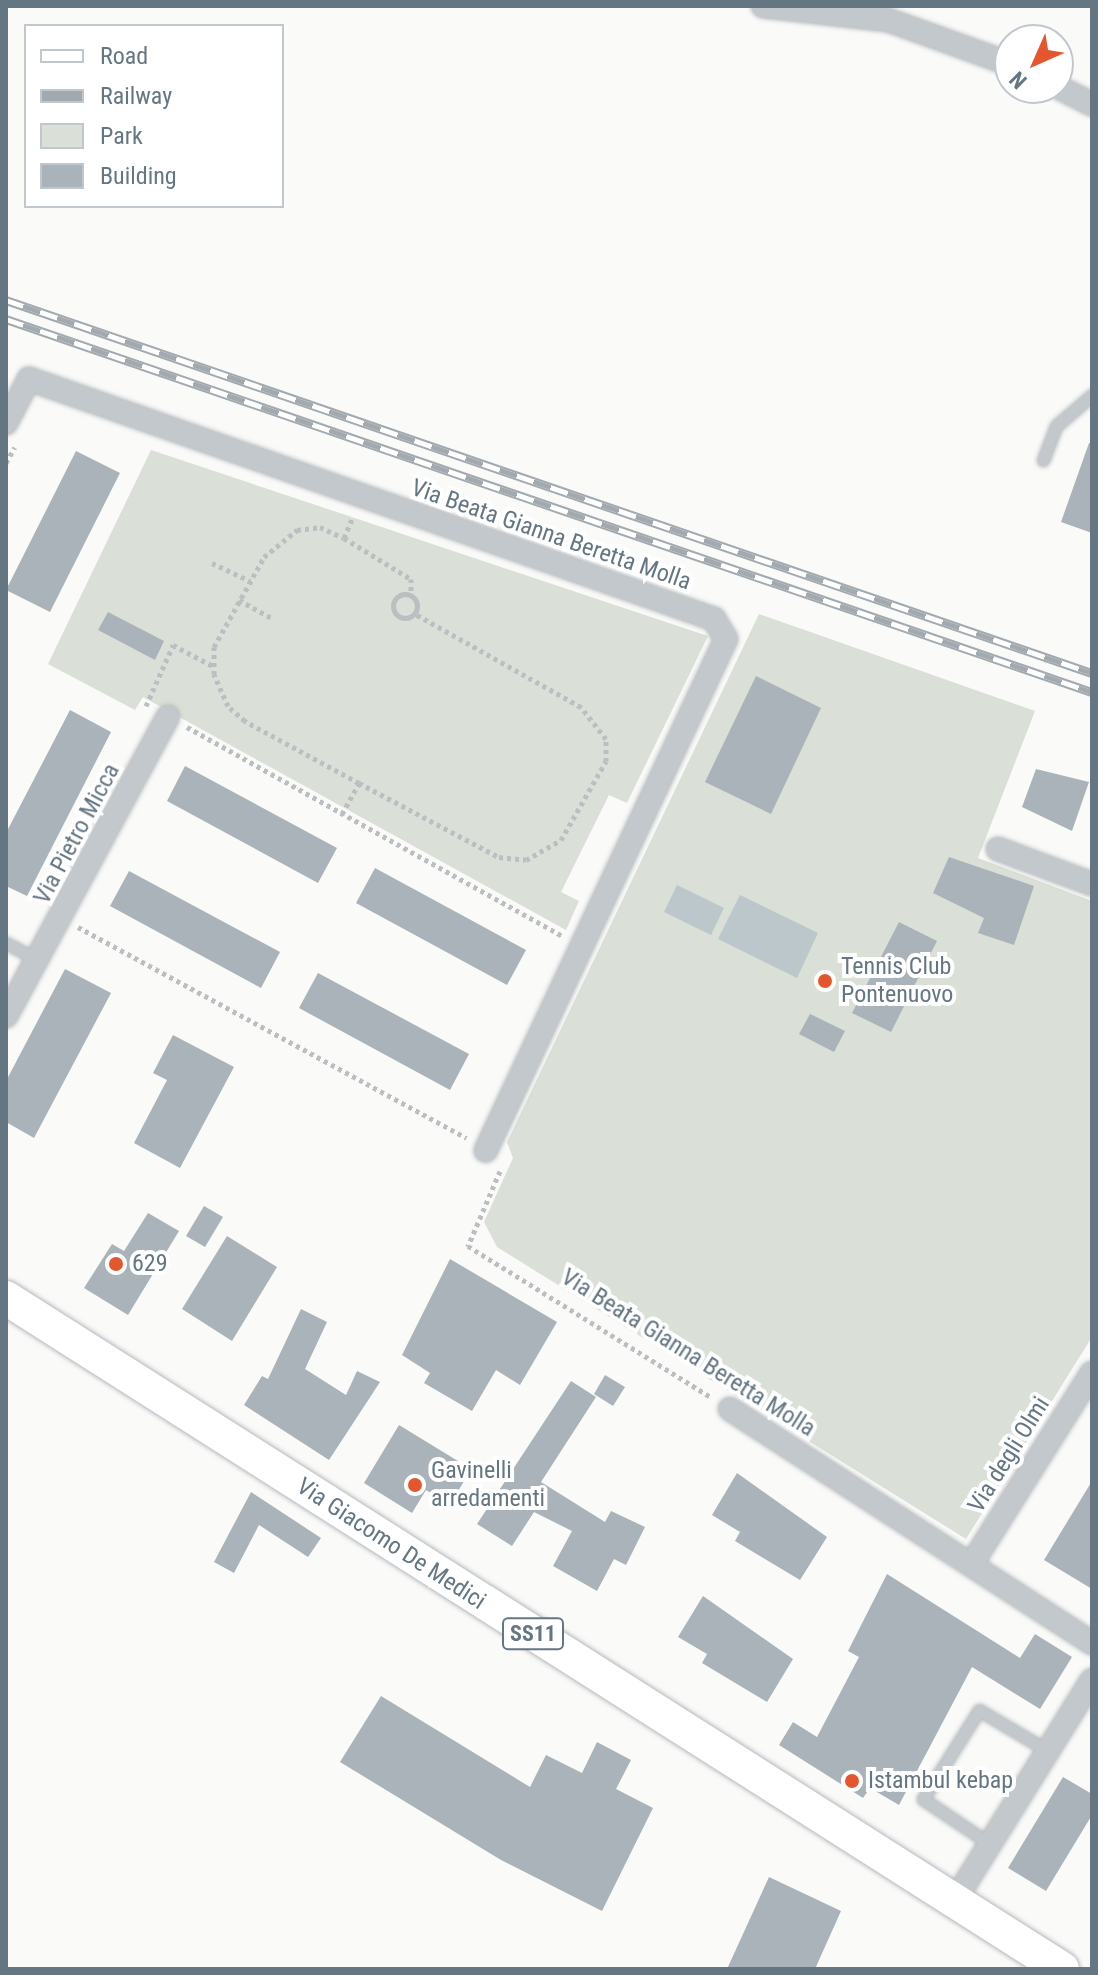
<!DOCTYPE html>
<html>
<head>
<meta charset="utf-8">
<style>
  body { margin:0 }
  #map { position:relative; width:1098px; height:1975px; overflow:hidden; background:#fafaf8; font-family:"Roboto Condensed",sans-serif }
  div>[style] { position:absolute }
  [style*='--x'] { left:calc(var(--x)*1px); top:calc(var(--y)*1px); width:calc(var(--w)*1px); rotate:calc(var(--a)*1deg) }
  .green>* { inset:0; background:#dadfd7 }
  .water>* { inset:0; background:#bbc7cb }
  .building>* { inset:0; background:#aab3b9 }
  .path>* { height:5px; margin-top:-2.5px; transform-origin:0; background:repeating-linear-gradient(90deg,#bbbfc2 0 4px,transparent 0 8px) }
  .path>.ring { margin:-2.5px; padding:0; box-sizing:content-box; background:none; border:5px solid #bbbfc2; border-radius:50% }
  .roads { filter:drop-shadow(0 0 2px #b5babe) drop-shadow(0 0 2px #b5babe) }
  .lane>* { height:11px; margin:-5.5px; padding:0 5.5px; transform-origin:5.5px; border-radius:5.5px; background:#c3c8cc }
  .street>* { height:22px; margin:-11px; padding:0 11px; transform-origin:11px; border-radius:11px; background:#c3c8cc }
  .primary>* { height:34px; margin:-17px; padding:0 17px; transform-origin:17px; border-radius:17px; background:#fff }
  .rail>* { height:9px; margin-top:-4.5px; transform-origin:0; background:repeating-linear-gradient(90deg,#fff 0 18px,#a2aab0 0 36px); box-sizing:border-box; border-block:2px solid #a2aab0 }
  .dots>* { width:22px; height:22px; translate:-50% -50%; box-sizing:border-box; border:4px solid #fff; border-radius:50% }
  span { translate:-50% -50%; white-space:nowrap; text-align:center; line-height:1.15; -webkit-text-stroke:8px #fff; paint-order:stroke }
  .shield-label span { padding:2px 6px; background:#fff; border:2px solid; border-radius:6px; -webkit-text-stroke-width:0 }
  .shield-label { font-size:22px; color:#657683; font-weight:700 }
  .street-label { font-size:24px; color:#657683 }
  .poi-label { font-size:24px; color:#657683 }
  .left { translate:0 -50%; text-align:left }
  .frame { position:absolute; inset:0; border:8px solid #657683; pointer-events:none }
  .legend { position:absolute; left:24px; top:24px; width:260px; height:184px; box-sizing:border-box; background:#fff; border:2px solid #c1c8cd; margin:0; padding:10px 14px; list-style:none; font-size:24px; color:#657683 }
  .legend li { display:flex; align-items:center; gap:16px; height:40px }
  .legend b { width:40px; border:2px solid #c1c8cd }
  .north { position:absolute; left:994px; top:24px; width:80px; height:80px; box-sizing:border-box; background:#fff; border:2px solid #c1c8cd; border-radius:50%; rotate:225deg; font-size:22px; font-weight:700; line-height:32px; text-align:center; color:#657683 }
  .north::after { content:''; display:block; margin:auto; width:28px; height:36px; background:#e4572e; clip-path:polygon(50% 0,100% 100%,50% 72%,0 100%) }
</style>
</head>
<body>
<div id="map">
  <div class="green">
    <div style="clip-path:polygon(151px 450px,708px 636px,627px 803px,609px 795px,561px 892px,579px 901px,566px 930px,143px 697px,135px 710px,48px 664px)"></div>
    <div style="clip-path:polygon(759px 614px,1035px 711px,978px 858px,1092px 901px,1092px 1337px,966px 1539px,497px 1247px,484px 1222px,513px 1158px,507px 1142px)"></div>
  </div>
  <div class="water">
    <div style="clip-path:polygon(677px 885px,724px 908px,711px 935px,664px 912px)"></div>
    <div style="clip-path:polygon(740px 895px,818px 933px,797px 978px,718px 939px)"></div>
  </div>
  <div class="building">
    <div style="clip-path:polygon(1089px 443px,1092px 443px,1092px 533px,1061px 522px)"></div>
    <div style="clip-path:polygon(76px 451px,120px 473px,50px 612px,6px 590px)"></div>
    <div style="clip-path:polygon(108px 612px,164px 641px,155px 660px,98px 630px)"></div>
    <div style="clip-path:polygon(756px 676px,821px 708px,771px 814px,705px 782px)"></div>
    <div style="clip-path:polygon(70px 710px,111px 732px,27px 896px,6px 886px,6px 833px)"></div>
    <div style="clip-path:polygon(185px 766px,337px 848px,318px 883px,167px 801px)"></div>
    <div style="clip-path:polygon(1036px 769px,1089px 782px,1072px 831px,1022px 807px)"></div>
    <div style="clip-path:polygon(949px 857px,1034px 886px,1014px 945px,978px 933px,984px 918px,933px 893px)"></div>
    <div style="clip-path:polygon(375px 868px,526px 950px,507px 985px,356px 903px)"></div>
    <div style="clip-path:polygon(129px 871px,280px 952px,261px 988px,110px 906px)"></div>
    <div style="clip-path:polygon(899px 922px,937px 941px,891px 1032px,852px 1013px)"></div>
    <div style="clip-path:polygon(65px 969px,111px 993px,34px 1138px,6px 1122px,6px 1081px)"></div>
    <div style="clip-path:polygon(318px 973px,469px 1054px,450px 1090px,299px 1008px)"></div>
    <div style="clip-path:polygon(810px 1014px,845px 1031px,834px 1052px,799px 1034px)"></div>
    <div style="clip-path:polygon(173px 1035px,234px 1067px,180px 1168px,134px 1143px,167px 1080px,153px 1073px)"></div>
    <div style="clip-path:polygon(204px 1206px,223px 1217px,205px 1247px,186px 1236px)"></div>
    <div style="clip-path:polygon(148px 1213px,179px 1231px,128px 1315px,84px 1288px,112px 1244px,124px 1251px)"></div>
    <div style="clip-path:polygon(227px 1236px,277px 1267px,232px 1341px,182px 1309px)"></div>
    <div style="clip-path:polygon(450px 1259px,557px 1322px,520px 1385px,496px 1370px,472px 1411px,424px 1383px,430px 1373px,402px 1355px)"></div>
    <div style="clip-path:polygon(301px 1309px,327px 1322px,305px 1369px,346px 1395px,357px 1371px,380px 1382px,329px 1460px,244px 1405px,262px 1376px,268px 1379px)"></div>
    <div style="clip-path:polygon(605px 1375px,625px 1387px,613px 1406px,594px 1394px)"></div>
    <div style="clip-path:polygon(571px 1381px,596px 1397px,541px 1482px,605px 1522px,611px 1511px,645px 1527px,626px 1565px,614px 1559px,597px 1591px,553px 1566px,572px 1531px,534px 1512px,512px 1546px,477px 1524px)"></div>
    <div style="clip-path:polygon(399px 1425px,471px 1469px,450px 1505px,426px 1490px,412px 1513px,364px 1483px)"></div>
    <div style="clip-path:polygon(737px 1473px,827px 1537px,800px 1580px,735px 1541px,740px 1532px,712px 1515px)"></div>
    <div style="clip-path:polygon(1092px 1481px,1092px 1589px,1044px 1560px)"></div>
    <div style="clip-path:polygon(251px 1492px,321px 1538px,308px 1557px,259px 1525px,234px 1573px,214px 1562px)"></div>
    <div style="clip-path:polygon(887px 1574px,1020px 1658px,1035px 1634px,1072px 1657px,1040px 1709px,972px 1667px,899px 1805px,870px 1788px,863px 1798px,779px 1745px,793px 1722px,817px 1737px,859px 1657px,848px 1651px)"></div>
    <div style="clip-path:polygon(703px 1596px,793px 1659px,767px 1702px,702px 1663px,707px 1654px,678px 1637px)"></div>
    <div style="clip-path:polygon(381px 1696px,530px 1787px,546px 1755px,582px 1773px,597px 1742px,631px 1760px,616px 1789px,653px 1808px,602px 1911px,501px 1860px,340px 1762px)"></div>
    <div style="clip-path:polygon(1063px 1777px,1092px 1794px,1092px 1815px,1046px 1891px,1008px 1868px)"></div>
    <div style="clip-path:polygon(769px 1877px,841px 1911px,815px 1969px,727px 1969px)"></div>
  </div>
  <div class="path">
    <div style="--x:6;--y:463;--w:18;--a:-61"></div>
    <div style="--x:344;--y:538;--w:23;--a:-67"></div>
    <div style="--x:212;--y:563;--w:42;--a:25.3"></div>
    <div class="ring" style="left:393px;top:594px;width:19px;height:19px"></div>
    <div style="--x:239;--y:600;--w:37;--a:29"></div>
    <div style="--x:146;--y:706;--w:67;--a:-66.1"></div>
    <div style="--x:173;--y:645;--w:45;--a:27.7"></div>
    <div style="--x:187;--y:727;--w:430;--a:29.1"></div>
    <div style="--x:359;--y:783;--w:158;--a:27.9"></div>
    <div style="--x:499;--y:857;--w:27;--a:6"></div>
    <div style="--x:526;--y:860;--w:40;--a:-29.7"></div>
    <div style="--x:561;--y:840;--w:91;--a:-60.3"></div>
    <div style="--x:606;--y:761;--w:22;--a:-90"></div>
    <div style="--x:606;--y:739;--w:41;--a:-128"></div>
    <div style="--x:581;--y:707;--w:190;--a:-150.7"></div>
    <div style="--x:342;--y:814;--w:35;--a:-61"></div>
    <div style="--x:359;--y:783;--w:130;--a:-151.5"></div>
    <div style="--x:245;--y:721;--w:23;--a:-139"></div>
    <div style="--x:228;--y:706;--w:35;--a:-114"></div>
    <div style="--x:214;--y:674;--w:27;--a:-90"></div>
    <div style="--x:214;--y:647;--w:103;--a:-60.9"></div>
    <div style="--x:264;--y:557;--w:43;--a:-39.3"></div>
    <div style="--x:297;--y:530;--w:23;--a:-7"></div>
    <div style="--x:320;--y:527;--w:26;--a:25"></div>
    <div style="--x:344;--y:538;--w:79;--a:31.5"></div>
    <div style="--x:411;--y:579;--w:16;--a:90"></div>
    <div style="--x:78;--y:927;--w:442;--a:28.5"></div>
    <div style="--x:500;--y:1171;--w:82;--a:113.1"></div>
    <div style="--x:468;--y:1246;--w:287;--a:31.9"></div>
  </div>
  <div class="roads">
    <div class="lane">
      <div style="--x:1043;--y:460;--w:36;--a:-69"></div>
      <div style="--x:1056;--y:426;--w:48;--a:-40.7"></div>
      <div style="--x:6;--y:943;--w:36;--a:28"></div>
      <div style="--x:990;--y:1844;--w:81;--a:-146.1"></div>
      <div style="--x:923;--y:1799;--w:105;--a:-57.8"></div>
      <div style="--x:979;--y:1710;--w:80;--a:30.7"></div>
    </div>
    <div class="street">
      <div style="--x:763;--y:6;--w:126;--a:6.4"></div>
      <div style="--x:888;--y:20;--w:130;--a:19.8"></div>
      <div style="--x:1058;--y:87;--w:38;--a:27"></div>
      <div style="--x:6;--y:423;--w:50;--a:-62.4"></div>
      <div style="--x:29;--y:379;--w:726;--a:19.31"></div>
      <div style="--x:714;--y:619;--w:23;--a:59"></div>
      <div style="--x:726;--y:639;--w:565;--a:115.16"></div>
      <div style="--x:998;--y:849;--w:100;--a:20.4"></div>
      <div style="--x:6;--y:1016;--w:340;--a:-61.6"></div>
      <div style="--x:730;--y:1409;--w:431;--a:32.9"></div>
      <div style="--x:971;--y:1565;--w:227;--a:-57.8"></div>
      <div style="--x:955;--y:1900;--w:259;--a:-58.1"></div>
    </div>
    <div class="primary">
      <div style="--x:6;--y:1298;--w:1251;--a:32.43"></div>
    </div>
  </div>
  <div class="rail">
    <div style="--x:6;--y:300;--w:1148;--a:18.96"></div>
    <div style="--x:6;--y:319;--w:1148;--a:18.96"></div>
  </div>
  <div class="dots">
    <div style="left:825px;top:981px;background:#e4572e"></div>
    <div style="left:116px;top:1264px;background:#e4572e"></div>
    <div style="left:415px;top:1485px;background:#e4572e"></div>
    <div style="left:852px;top:1781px;background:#e4572e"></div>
  </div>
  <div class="shield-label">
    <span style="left:533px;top:1634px">SS11</span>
  </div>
  <div class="street-label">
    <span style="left:551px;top:535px;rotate:19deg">Via Beata Gianna Beretta Molla</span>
    <span style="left:77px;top:834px;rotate:-62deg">Via Pietro Micca</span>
    <span style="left:688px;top:1353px;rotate:32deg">Via Beata Gianna Beretta Molla</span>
    <span style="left:1009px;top:1455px;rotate:-58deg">Via degli Olmi</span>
    <span style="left:391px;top:1544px;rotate:33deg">Via Giacomo De Medici</span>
  </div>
  <div class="poi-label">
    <span class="left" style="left:841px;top:981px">Tennis Club<br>Pontenuovo</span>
    <span class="left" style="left:132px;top:1264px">629</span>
    <span class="left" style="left:431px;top:1485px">Gavinelli<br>arredamenti</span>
    <span class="left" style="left:868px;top:1781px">Istambul kebap</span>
  </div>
  <div class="frame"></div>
  <ul class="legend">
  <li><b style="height:10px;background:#fff"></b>Road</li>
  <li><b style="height:10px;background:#a2aab0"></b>Railway</li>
  <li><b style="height:22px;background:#dadfd7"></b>Park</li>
  <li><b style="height:22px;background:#aab3b9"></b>Building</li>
  </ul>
  <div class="north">N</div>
</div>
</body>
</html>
